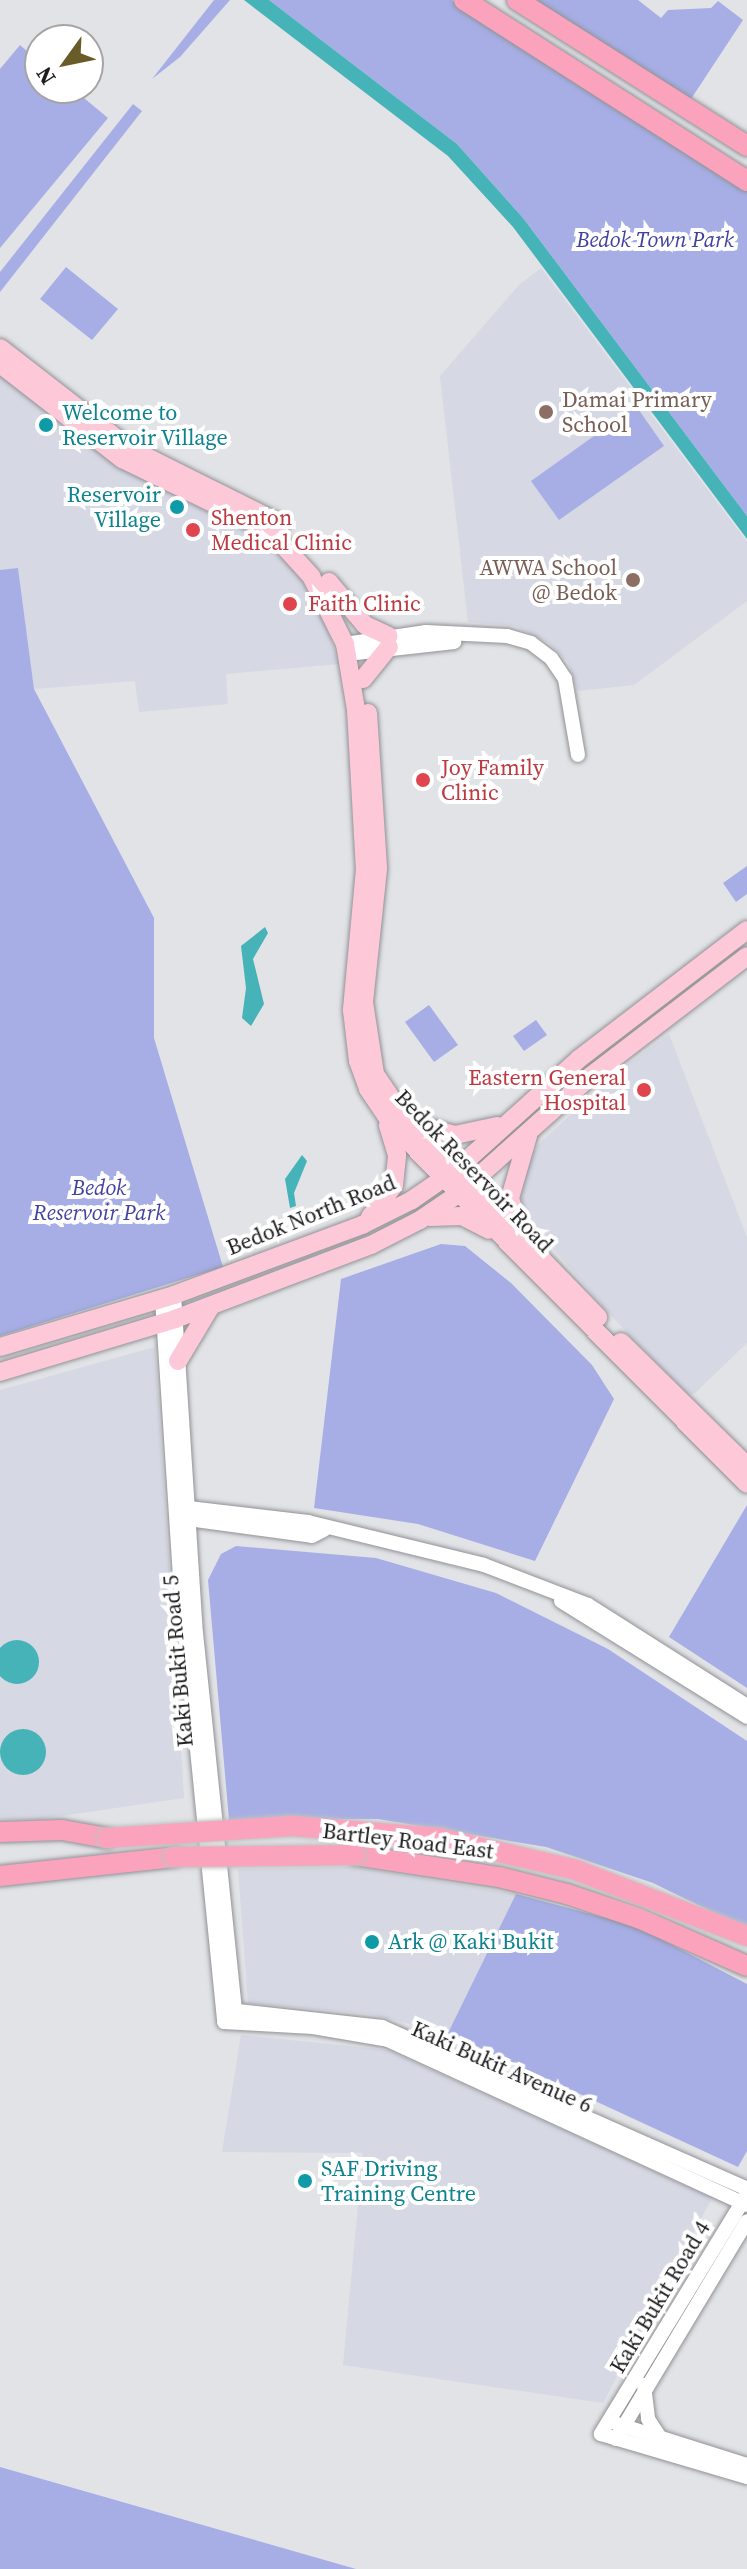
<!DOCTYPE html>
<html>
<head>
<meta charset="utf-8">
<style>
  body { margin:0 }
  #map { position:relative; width:747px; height:2569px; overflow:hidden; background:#e2e3e6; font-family:"Source Serif 4",serif }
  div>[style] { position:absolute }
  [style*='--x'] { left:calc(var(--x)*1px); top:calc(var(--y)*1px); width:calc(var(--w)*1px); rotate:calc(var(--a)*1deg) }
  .built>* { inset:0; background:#d6d8e3 }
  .green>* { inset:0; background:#a6aee5 }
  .water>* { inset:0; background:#46b3b9 }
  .round { border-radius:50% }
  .roads { filter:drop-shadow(0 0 2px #919296) drop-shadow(0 0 2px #919296) }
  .minor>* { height:14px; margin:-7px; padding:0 7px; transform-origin:7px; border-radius:7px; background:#fff }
  .major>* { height:18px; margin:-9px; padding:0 9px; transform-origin:9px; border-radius:9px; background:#fdc8d7 }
  .highway>* { height:20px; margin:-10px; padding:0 10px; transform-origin:10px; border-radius:10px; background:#fba3bc }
  .bridges { filter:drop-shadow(0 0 2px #c0c0c0) drop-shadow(0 0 2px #c0c0c0) }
  .highway-bridge>* { height:20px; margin:-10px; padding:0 10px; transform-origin:10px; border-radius:10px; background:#fba3bc }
  .dots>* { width:22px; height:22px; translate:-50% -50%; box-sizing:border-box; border:4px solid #fff; border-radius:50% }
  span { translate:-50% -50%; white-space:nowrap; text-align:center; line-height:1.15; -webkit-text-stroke:8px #fff; paint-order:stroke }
  .park-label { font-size:22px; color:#4141a2; font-style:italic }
  .education-label { font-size:22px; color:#785e54 }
  .left { translate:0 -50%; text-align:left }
  .right { translate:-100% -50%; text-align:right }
  .culture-label { font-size:22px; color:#0d838f }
  .health-label { font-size:22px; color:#be3a42 }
  .street-label { font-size:22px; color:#1d1d1f }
  .north { position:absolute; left:24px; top:24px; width:80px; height:80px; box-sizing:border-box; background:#fff; border:2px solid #a5a5a5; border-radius:50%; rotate:237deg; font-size:22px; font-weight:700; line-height:32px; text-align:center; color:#1d1d1f }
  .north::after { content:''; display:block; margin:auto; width:28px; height:36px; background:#695c29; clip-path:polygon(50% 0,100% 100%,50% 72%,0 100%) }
</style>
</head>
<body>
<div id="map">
  <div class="built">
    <div style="clip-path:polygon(541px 268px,747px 542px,747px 601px,634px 685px,578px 691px,568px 662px,549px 643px,515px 626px,468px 622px,440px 376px,519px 285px)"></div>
    <div style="clip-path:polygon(0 372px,178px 495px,255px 536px,296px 572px,319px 605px,339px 664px,226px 674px,228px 704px,139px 712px,135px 681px,34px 689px,18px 568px,0 570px)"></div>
    <div style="clip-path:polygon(669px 1034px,747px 1237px,747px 1343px,694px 1394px,688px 1394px,615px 1320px,536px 1229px,524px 1210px,520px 1187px,524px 1165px,541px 1142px,615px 1074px)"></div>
    <div style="clip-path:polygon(155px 1347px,184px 1798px,40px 1819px,0 1819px,0 1390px)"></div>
    <div style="clip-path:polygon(354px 1867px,516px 1894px,448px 2033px,369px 2014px,248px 2003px,238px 1869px)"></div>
    <div style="clip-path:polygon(241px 2035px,388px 2050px,712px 2198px,603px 2403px,343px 2365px,363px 2153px,222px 2152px)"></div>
  </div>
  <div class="green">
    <div style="clip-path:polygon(214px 0,230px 0,180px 57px,152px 79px)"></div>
    <div style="clip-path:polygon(269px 0,451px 0,747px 188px,747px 516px,523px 218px,457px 144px)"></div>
    <div style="clip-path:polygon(524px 0,638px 0,661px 18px,668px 10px,711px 8px,718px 1px,743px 20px,687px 105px)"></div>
    <div style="clip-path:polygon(20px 45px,40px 62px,40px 88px,72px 88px,108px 118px,0 248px,0 69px)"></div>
    <div style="clip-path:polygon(133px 104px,142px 111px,0 292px,0 272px)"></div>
    <div style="clip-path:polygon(66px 267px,118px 309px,92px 340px,40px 299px)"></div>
    <div style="clip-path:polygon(636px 406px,664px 446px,559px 520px,531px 481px)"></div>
    <div style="clip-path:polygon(18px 568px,34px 689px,154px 918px,154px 1038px,223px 1267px,0 1336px,0 570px)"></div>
    <div style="clip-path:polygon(747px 866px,747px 894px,736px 902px,723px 883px)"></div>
    <div style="clip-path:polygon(429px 1005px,458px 1045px,434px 1062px,405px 1022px)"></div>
    <div style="clip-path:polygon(536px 1020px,547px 1035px,524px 1051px,513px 1036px)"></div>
    <div style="clip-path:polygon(441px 1244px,465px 1246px,511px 1283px,592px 1365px,614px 1399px,535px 1561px,418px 1524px,314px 1508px,341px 1279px)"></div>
    <div style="clip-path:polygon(747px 1505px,747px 1688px,669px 1637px)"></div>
    <div style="clip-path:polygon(236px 1546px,376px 1558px,496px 1593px,608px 1649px,747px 1741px,747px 1929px,653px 1883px,546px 1847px,378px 1819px,229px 1820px,208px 1580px,221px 1554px)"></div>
    <div style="clip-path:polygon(516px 1894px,636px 1926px,747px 1984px,747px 2151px,738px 2167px,448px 2033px)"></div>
    <div style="clip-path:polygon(0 2467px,356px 2569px,0 2569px)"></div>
  </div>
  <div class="water">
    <div style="clip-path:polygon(244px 0,269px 0,457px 144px,523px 218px,747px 516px,747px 539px,513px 227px,448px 156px)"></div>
    <div style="clip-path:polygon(265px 927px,268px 933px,253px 959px,264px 1004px,251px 1026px,242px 1018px,246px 988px,241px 946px)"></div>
    <div style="clip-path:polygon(302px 1155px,307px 1161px,294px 1193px,296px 1206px,290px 1208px,285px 1179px)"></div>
    <div class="round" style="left:-5px;top:1640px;width:44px;height:44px"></div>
    <div class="round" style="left:0;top:1729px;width:46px;height:46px"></div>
  </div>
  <div class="roads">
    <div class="minor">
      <div style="--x:345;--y:644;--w:82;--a:-8.4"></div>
      <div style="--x:426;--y:632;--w:81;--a:2.8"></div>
      <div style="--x:507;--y:636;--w:25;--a:16"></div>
      <div style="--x:531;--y:643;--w:25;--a:37"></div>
      <div style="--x:551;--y:658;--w:25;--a:56"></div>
      <div style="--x:565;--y:679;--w:77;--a:80.3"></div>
      <div style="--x:347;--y:654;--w:108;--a:-6.4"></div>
      <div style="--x:174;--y:1295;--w:339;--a:86.3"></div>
      <div style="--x:196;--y:1633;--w:391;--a:84.1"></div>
      <div style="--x:162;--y:1299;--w:291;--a:86.3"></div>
      <div style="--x:181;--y:1589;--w:435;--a:84.3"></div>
      <div style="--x:224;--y:2022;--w:89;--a:3.2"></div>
      <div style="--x:313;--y:2027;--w:76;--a:9.8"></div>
      <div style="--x:388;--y:2040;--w:395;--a:24.7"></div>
      <div style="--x:180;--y:1507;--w:129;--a:6.7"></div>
      <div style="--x:308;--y:1522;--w:181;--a:13.7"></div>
      <div style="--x:484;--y:1565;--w:111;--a:21"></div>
      <div style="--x:588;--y:1605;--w:188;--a:32.4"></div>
      <div style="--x:181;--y:1518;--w:132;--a:7.8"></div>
      <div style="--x:312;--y:1536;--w:13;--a:-27"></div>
      <div style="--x:561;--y:1601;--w:219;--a:31.9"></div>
      <div style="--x:229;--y:2010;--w:154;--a:6.3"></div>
      <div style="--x:382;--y:2027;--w:399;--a:23.9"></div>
      <div style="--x:746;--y:2196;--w:279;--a:121.4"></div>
      <div style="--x:601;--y:2434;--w:152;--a:16.4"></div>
      <div style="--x:644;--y:2385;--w:34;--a:83"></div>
      <div style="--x:648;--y:2419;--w:24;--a:57"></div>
      <div style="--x:617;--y:2424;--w:136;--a:17.5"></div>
      <div style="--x:616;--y:2439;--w:254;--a:-59"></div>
    </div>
    <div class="major">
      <div style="--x:0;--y:348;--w:163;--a:37.8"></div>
      <div style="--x:129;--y:448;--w:170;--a:26.6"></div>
      <div style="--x:0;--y:364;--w:155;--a:37.9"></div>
      <div style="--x:122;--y:459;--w:165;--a:25.9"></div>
      <div style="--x:270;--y:531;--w:61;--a:47.7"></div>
      <div style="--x:311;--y:576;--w:76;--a:63.4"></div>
      <div style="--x:345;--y:644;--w:67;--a:80.5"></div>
      <div style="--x:356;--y:710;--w:159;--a:86.8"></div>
      <div style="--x:365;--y:869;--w:142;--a:95.3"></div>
      <div style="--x:352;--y:1010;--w:51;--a:83.3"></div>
      <div style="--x:358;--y:1061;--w:30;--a:70"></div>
      <div style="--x:368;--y:1089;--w:45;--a:56"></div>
      <div style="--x:393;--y:1126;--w:503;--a:45.32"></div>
      <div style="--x:329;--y:582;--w:56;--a:50.1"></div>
      <div style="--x:365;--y:625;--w:26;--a:25"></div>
      <div style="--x:363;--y:679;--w:41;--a:-50.9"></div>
      <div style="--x:368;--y:713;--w:156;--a:86.3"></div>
      <div style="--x:378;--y:869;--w:134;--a:96"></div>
      <div style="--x:364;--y:1002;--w:73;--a:81.3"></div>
      <div style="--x:375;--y:1074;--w:52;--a:56"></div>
      <div style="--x:404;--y:1117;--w:279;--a:45.9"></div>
      <div style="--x:418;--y:1125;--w:38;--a:15"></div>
      <div style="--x:455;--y:1135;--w:43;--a:-12.1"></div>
      <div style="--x:370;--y:1217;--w:40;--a:-53"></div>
      <div style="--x:394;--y:1185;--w:30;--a:-84"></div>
      <div style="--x:397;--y:1155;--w:31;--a:-107"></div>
      <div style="--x:430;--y:1217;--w:32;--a:-2"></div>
      <div style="--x:462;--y:1216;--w:30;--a:27"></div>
      <div style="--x:518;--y:1226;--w:29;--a:-106"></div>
      <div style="--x:510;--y:1198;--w:65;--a:-73.8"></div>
      <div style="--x:621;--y:1342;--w:177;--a:44.5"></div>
      <div style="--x:0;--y:1347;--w:182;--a:-16.6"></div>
      <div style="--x:174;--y:1295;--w:201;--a:-20.4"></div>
      <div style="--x:362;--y:1225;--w:56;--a:-26.6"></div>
      <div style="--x:412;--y:1200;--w:56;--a:-34.8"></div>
      <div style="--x:458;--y:1168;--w:163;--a:-42"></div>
      <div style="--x:579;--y:1059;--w:212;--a:-37.5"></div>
      <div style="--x:178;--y:1361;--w:64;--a:-59"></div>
      <div style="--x:0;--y:1372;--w:183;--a:-16.8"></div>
      <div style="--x:175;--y:1319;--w:210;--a:-20.7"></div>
      <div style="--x:371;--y:1245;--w:55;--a:-27"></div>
      <div style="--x:420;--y:1220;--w:50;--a:-34.3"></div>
      <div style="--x:461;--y:1192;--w:176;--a:-41.8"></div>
      <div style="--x:592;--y:1075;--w:195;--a:-37.5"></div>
    </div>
    <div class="highway">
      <div style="--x:464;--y:0;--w:336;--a:32.6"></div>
      <div style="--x:517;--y:0;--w:272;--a:32.4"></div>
      <div style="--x:0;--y:1832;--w:62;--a:-1.8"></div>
      <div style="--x:62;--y:1830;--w:46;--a:10.1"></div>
      <div style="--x:355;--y:1855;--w:146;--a:8.7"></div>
      <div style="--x:499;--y:1877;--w:70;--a:14"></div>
      <div style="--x:567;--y:1894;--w:75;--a:18.7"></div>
      <div style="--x:638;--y:1918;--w:119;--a:23.8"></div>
      <div style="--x:0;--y:1876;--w:175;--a:-6.2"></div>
    </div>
  </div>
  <div class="bridges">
    <div class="highway-bridge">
      <div style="--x:107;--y:1838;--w:185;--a:-3.7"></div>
      <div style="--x:292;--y:1826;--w:147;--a:4.7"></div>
      <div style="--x:439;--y:1838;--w:141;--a:13.1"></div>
      <div style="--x:576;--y:1870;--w:183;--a:21.1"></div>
      <div style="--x:174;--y:1857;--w:181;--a:-0.6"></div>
    </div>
  </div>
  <div class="dots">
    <div style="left:546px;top:412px;background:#8d6e63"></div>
    <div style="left:46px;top:425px;background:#0f9aa8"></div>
    <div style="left:177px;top:507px;background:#0f9aa8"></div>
    <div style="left:193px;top:530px;background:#e0444e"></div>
    <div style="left:633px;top:580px;background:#8d6e63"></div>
    <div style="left:290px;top:604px;background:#e0444e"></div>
    <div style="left:423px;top:780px;background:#e0444e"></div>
    <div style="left:644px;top:1090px;background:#e0444e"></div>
    <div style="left:372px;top:1942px;background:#0f9aa8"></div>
    <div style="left:305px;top:2181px;background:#0f9aa8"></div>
  </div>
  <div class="park-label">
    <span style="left:655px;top:240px">Bedok Town Park</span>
    <span style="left:99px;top:1200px">Bedok<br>Reservoir Park</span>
  </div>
  <div class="education-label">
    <span class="left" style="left:562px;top:412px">Damai Primary<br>School</span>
    <span class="right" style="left:617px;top:580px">AWWA School<br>@ Bedok</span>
  </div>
  <div class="culture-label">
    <span class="left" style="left:62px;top:425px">Welcome to<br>Reservoir Village</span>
    <span class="right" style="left:161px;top:507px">Reservoir<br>Village</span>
    <span class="left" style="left:388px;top:1942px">Ark @ Kaki Bukit</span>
    <span class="left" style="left:321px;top:2181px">SAF Driving<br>Training Centre</span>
  </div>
  <div class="health-label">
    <span class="left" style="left:211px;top:530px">Shenton<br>Medical Clinic</span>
    <span class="left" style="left:308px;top:604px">Faith Clinic</span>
    <span class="left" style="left:441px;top:780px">Joy Family<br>Clinic</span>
    <span class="right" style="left:626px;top:1090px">Eastern General<br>Hospital</span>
  </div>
  <div class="street-label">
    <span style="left:474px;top:1171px;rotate:46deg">Bedok Reservoir Road</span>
    <span style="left:311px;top:1215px;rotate:-22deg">Bedok North Road</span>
    <span style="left:178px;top:1661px;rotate:-95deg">Kaki Bukit Road 5</span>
    <span style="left:408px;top:1841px;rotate:7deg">Bartley Road East</span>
    <span style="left:502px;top:2067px;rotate:24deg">Kaki Bukit Avenue 6</span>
    <span style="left:660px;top:2297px;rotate:-59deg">Kaki Bukit Road 4</span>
  </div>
  <div class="north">N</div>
</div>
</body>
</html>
